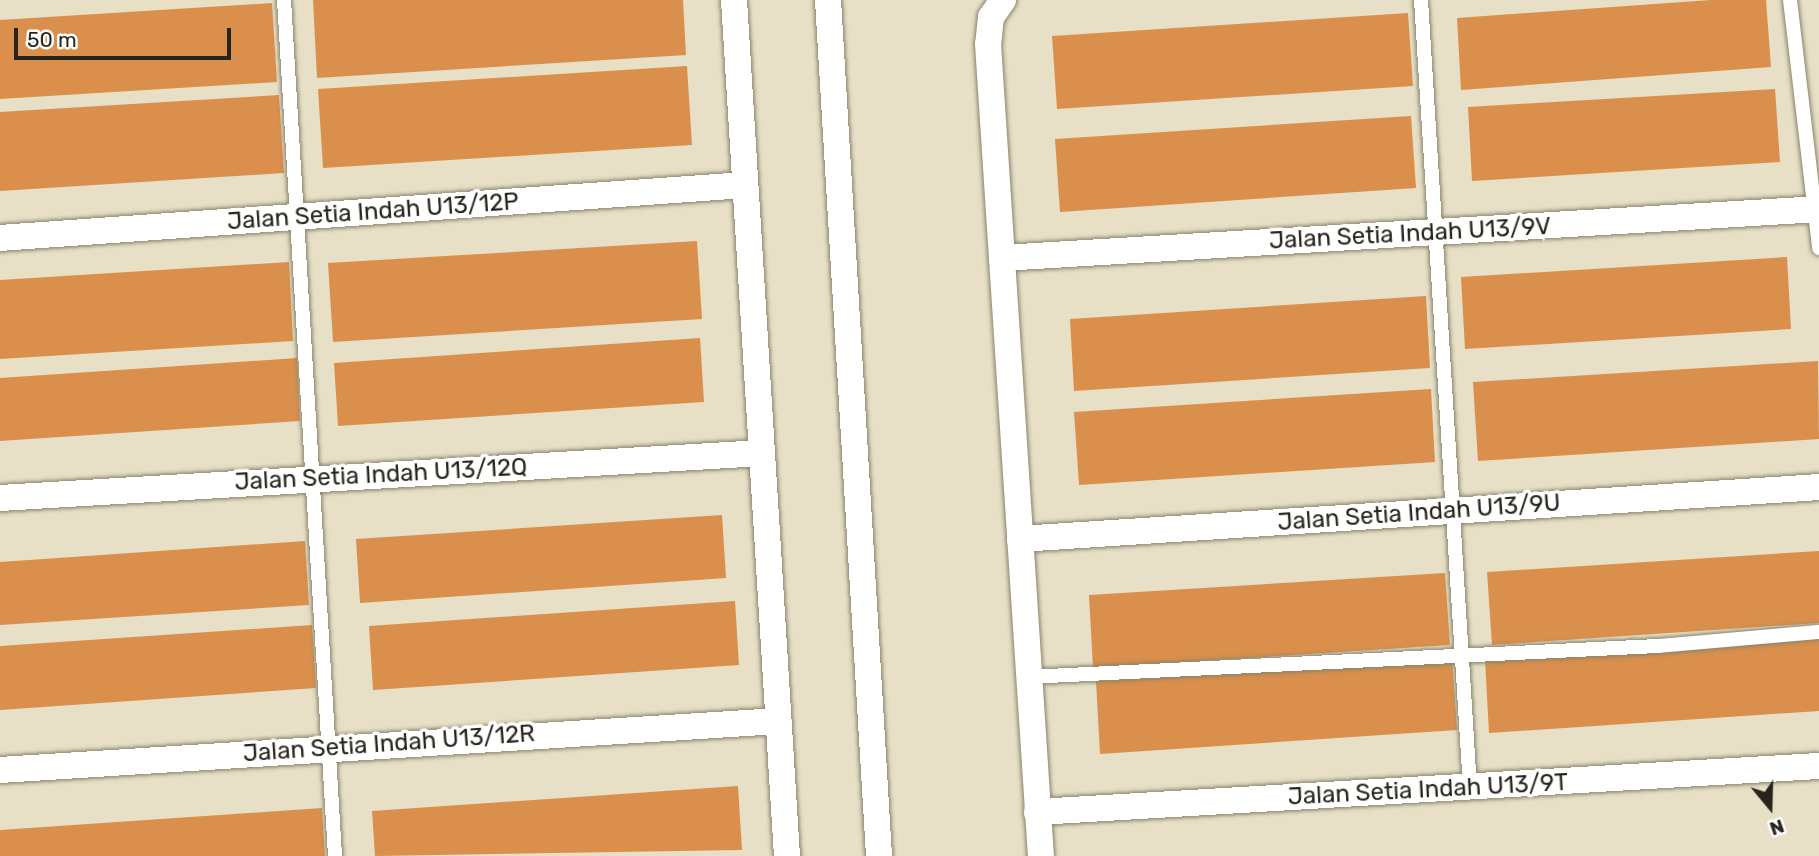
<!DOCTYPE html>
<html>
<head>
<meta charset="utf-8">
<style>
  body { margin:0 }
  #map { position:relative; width:1819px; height:856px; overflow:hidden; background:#e7e0c7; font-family:Rubik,sans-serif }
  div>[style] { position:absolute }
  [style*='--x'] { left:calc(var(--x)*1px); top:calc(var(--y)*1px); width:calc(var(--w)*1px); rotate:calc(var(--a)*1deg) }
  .building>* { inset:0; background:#da8f4c }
  .roads { filter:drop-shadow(0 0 2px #89836c) drop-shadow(0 0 2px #89836c) }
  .lane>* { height:14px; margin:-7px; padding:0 7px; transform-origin:7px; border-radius:7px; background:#fff }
  .street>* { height:26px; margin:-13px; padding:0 13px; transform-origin:13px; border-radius:13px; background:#fff }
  span { translate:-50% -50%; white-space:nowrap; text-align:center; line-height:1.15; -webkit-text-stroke:7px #fff; paint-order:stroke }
  .street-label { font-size:24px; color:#27251b }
  .north { position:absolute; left:1735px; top:772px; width:70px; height:70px; -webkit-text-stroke:5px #fff; paint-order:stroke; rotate:161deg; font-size:19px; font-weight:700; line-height:28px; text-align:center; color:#27251b }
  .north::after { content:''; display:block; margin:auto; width:24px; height:32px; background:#27251b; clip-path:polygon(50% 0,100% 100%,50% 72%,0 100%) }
  .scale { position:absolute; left:14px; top:28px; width:217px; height:32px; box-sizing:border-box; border:4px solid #27251b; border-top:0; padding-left:9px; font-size:21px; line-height:24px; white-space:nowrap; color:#27251b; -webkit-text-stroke:5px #fff; paint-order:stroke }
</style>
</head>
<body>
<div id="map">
  <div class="building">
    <div style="clip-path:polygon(313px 0,683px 0,686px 55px,317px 78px)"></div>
    <div style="clip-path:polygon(1711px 0,1766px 0,1771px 67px,1461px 90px,1457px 18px)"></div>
    <div style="clip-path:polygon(272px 3px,277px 82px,0 99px,0 20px)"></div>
    <div style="clip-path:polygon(1408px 13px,1413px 86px,1057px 109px,1052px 36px)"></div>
    <div style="clip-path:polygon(687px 66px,692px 145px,323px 168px,318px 89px)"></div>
    <div style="clip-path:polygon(1775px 89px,1780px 162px,1472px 181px,1468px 107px)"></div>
    <div style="clip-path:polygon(279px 95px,284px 173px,0 191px,0 112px)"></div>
    <div style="clip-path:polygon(1411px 116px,1416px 188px,1060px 212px,1055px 139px)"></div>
    <div style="clip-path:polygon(697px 241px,702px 319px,333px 342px,328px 263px)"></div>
    <div style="clip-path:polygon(1787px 257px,1791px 329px,1465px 349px,1461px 277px)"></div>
    <div style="clip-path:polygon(289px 262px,293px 341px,0 359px,0 280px)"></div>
    <div style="clip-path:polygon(1426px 296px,1430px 368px,1074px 391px,1070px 319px)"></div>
    <div style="clip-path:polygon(700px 338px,704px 402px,338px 426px,334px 363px)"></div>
    <div style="clip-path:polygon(297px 358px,300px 421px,0 441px,0 378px)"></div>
    <div style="clip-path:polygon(1818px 361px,1819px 439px,1478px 461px,1473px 382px)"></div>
    <div style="clip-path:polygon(1431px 389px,1435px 462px,1079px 485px,1074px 412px)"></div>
    <div style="clip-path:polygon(722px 515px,726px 578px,360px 603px,356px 539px)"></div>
    <div style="clip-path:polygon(305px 541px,309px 605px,0 625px,0 562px)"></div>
    <div style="clip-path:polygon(1819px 551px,1819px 623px,1492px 645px,1487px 572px)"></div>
    <div style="clip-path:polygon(1445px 573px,1450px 645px,1093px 668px,1089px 595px)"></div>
    <div style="clip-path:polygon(735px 601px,739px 665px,373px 690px,369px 626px)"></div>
    <div style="clip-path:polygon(312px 625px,316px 688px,0 710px,0 646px)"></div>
    <div style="clip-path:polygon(1819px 638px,1819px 711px,1489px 733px,1485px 660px)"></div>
    <div style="clip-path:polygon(1452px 658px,1457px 730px,1100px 754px,1096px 681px)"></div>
    <div style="clip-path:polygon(738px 786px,742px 850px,375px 856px,372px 811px)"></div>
    <div style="clip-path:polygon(322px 808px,325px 856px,0 856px,0 830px)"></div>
  </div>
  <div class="roads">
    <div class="lane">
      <div style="--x:284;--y:0;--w:858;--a:86.59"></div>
      <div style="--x:1421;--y:0;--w:790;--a:86.44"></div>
      <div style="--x:1790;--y:0;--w:250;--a:83.3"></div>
      <div style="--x:1028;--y:677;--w:631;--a:-2.82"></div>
      <div style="--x:1658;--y:646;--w:162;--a:-5"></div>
    </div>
    <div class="street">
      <div style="--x:734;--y:0;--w:858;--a:86.46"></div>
      <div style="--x:828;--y:0;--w:858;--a:86.59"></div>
      <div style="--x:1003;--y:0;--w:21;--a:125"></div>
      <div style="--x:991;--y:17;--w:27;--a:96"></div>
      <div style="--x:988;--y:44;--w:814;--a:86.27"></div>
      <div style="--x:0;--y:238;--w:747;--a:-4.07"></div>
      <div style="--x:1002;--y:258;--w:818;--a:-3.43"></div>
      <div style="--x:0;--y:498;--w:763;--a:-3.38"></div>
      <div style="--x:1020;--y:539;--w:801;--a:-3.72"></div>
      <div style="--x:0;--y:770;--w:780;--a:-3.6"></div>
      <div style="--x:1037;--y:812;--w:783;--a:-3.37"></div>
    </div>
  </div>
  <div class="street-label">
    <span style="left:373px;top:212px;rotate:-4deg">Jalan Setia Indah U13/12P</span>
    <span style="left:1410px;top:234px;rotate:-3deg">Jalan Setia Indah U13/9V</span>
    <span style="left:381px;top:475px;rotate:-3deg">Jalan Setia Indah U13/12Q</span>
    <span style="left:1419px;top:513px;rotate:-4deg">Jalan Setia Indah U13/9U</span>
    <span style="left:389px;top:744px;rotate:-4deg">Jalan Setia Indah U13/12R</span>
    <span style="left:1428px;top:790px;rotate:-3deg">Jalan Setia Indah U13/9T</span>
  </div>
  <div class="north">N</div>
  <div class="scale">50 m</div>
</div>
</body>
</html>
